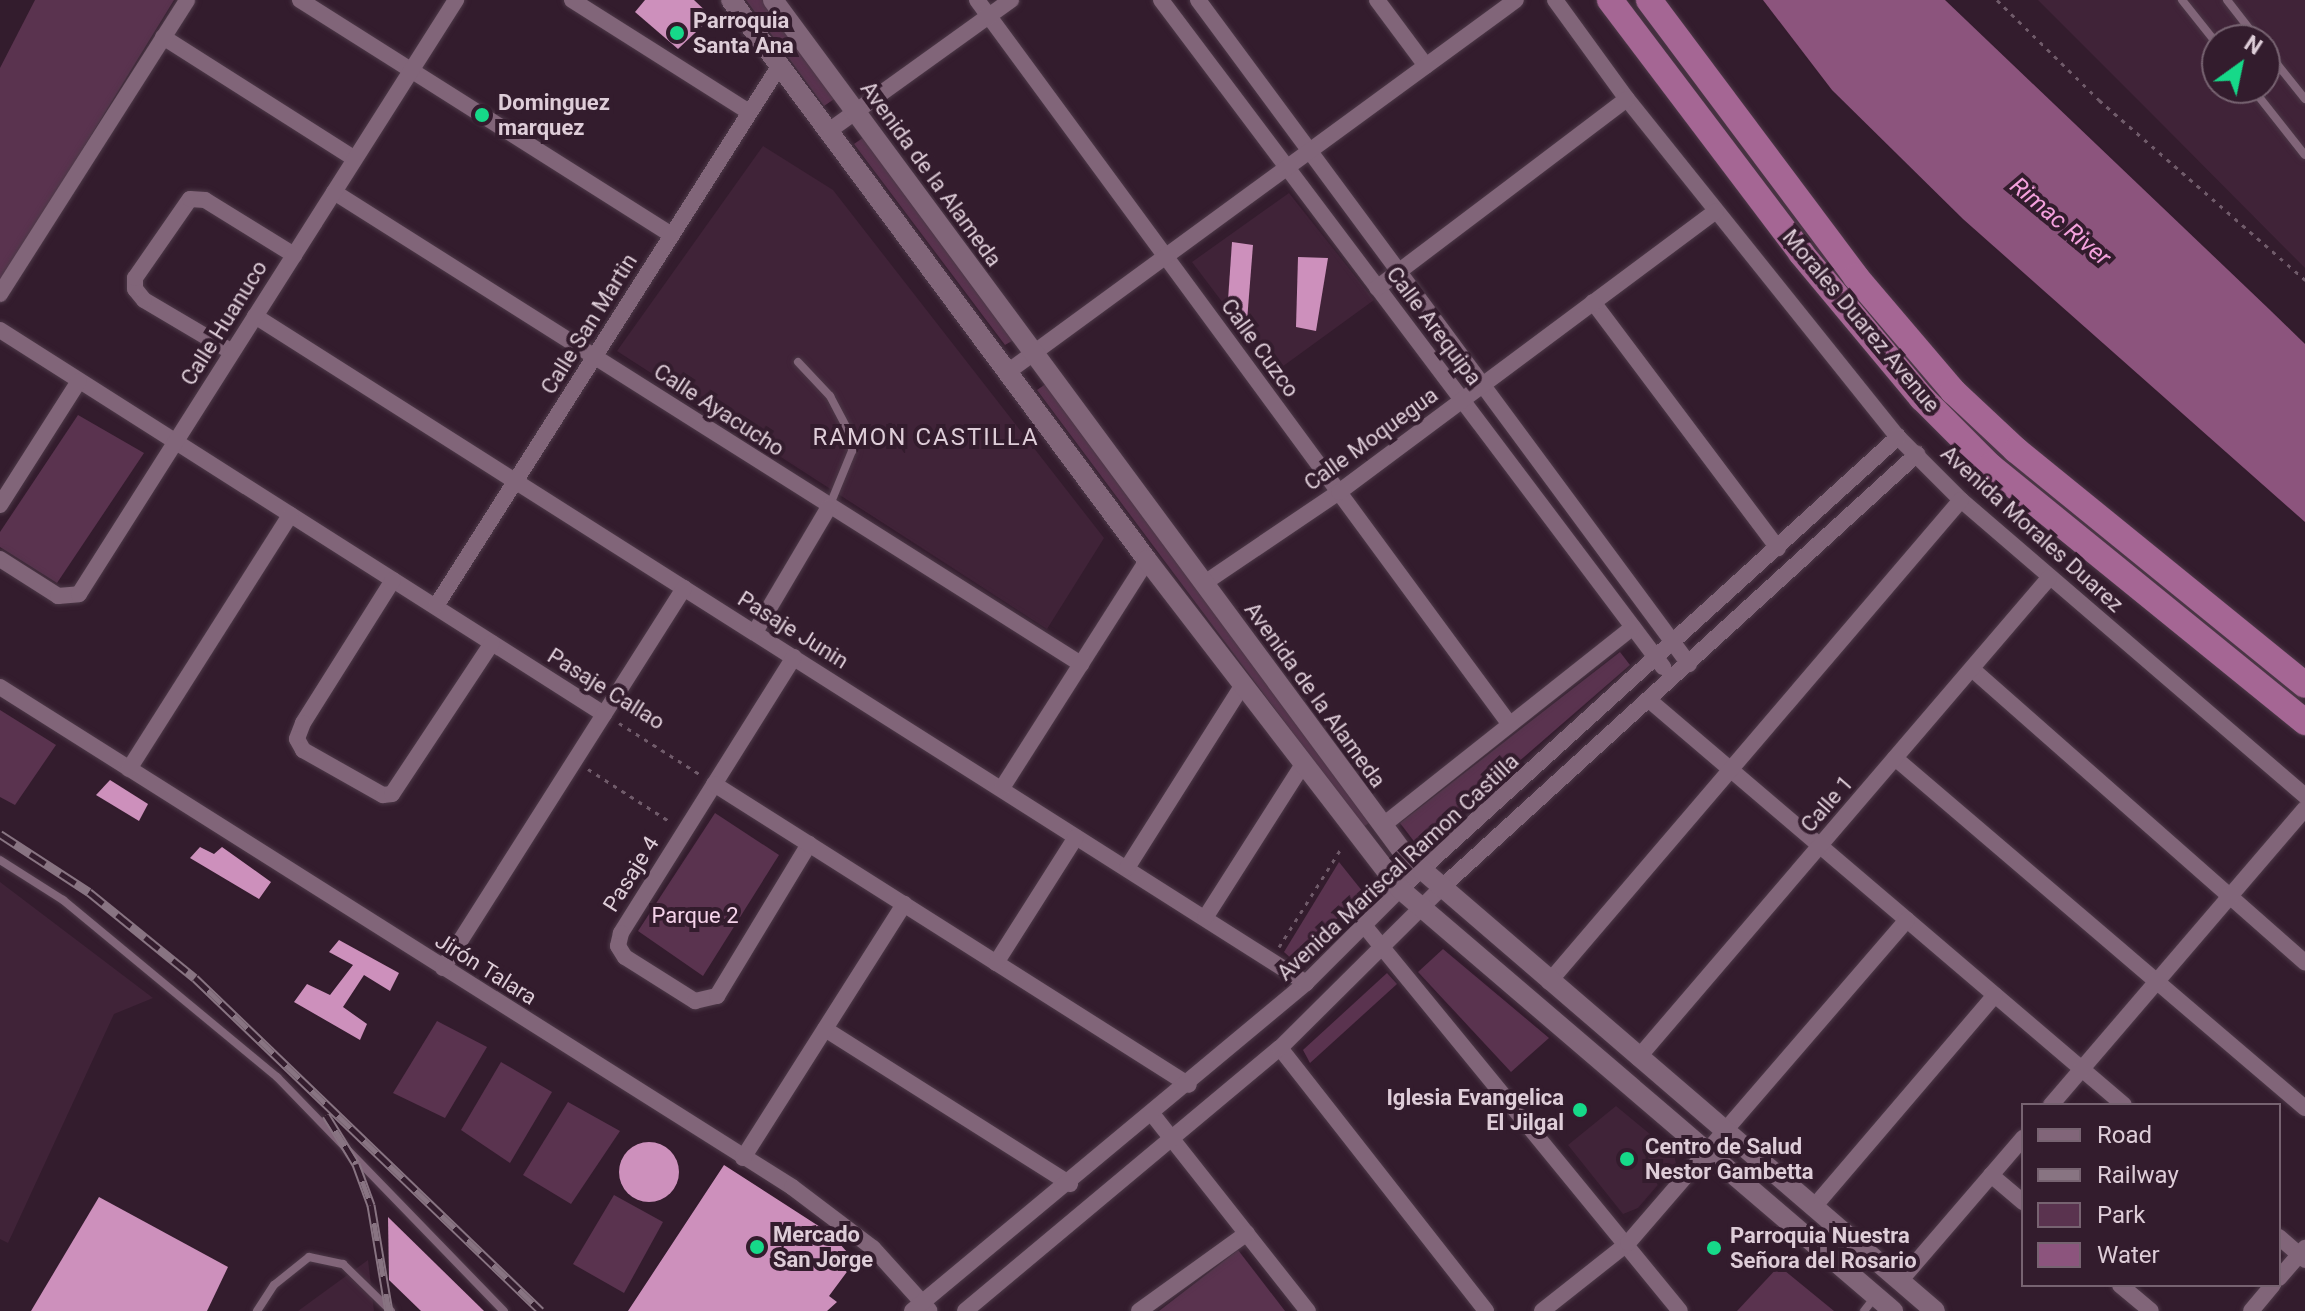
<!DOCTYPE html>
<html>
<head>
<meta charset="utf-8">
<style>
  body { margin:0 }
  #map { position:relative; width:2305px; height:1311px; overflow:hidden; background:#331c2d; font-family:Roboto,sans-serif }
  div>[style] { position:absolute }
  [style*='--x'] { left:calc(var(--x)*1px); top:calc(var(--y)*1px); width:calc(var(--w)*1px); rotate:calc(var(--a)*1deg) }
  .built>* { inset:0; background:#402338 }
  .green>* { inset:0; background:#5a334f }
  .water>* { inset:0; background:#8c547d }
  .building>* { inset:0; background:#cd90bc }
  .round { border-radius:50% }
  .path>* { height:3px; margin-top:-1.5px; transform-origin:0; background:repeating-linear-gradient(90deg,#705b6a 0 4px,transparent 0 10px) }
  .roads { filter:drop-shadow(0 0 2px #4d3948) drop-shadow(0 0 2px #4d3948) }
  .service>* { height:8px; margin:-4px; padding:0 4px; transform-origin:4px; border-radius:4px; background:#816579 }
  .minor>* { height:16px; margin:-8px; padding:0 8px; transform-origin:8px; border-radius:8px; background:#816579 }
  .tertiary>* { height:20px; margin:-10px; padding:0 10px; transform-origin:10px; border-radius:10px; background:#816579 }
  .trunk>* { height:26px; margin:-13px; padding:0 13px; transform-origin:13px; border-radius:13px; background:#a56694 }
  .rail>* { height:9px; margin-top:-4.5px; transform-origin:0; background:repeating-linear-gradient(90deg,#331c2d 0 18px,#887482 0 36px); box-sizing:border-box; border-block:2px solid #887482 }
  .dots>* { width:22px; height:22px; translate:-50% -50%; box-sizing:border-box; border:4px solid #331c2d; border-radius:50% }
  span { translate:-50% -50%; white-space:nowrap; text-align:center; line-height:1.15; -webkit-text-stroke:8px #331c2d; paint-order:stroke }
  .poi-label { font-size:22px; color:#decdd8; font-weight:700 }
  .left { translate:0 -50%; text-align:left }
  .right { translate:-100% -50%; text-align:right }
  .street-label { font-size:22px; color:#decdd8 }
  .park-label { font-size:22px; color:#f5d3ea }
  .water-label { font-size:24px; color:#f4a1dd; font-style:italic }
  .neighbourhood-label { font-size:24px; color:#decdd8; letter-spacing:2px }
  .legend { position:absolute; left:2021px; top:1103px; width:260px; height:184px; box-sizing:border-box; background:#331c2d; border:2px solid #776371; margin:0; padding:10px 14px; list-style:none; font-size:24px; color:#decdd8 }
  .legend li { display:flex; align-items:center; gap:16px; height:40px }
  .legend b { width:40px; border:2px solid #776371 }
  .north { position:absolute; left:2201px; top:24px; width:80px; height:80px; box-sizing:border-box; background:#331c2d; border:2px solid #776371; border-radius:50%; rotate:33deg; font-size:22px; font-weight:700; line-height:32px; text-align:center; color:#decdd8 }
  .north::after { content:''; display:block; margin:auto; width:28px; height:36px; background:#16d989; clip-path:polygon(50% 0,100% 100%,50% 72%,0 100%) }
</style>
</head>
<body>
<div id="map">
  <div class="built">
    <div style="clip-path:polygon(evenodd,2038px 0,2305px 0,2305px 268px,2151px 113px,2038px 0,2217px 40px,2265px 40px,2265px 88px,2217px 88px,2217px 40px)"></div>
    <div style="clip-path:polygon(763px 146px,833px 190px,1104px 538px,1047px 629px,617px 351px)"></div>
    <div style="clip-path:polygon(1289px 193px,1374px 300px,1275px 372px,1192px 262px)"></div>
    <div style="clip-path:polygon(0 882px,153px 998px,114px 1014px,8px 1243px,0 1239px)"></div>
    <div style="clip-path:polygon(1616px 1106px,1674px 1154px,1676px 1164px,1638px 1208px,1623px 1214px,1568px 1145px)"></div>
    <div style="clip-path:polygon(368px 1260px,374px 1311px,298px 1311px)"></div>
  </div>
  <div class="green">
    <div style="clip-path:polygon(35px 0,174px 0,0 284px,0 68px)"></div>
    <div style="clip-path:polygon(746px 0,768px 0,840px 95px,824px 106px)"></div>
    <div style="clip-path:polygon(867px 135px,1019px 337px,1005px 345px,854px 144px)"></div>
    <div style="clip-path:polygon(1050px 381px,1375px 819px,1363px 827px,1037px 390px)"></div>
    <div style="clip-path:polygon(78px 415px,144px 453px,57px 583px,0 547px,0 532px)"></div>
    <div style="clip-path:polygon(1620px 652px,1630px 665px,1419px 848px,1400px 823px)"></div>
    <div style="clip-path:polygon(0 710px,56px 745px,15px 805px,0 797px)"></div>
    <div style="clip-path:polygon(715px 813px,779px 855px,703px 976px,638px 931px)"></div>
    <div style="clip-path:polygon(1339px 862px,1363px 892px,1295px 962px,1284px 952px)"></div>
    <div style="clip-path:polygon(1443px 949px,1549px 1038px,1511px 1072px,1418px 972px)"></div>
    <div style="clip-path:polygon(1387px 973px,1397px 984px,1310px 1063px,1303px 1050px)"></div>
    <div style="clip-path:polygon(437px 1021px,487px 1047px,445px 1118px,393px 1093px)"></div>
    <div style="clip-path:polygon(501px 1062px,552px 1092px,510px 1163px,461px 1130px)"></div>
    <div style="clip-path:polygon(568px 1102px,620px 1131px,571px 1204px,523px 1175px)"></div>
    <div style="clip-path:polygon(614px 1195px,663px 1222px,624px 1293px,573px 1264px)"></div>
    <div style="clip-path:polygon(1238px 1250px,1285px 1311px,1159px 1311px)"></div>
    <div style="clip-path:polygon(1779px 1266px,1834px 1311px,1737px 1311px)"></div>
  </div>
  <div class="water">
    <div style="clip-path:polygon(1763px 0,1945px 0,2270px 310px,2305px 344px,2305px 522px,1963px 219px,1832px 90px)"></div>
  </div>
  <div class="building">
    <div style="clip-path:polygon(645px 0,694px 0,712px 17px,678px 49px,635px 12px)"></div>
    <div style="clip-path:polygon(1232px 242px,1253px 245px,1247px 321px,1228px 300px)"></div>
    <div style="clip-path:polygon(1298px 257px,1328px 258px,1316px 331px,1296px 327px)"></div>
    <div style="clip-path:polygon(110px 780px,148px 804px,139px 821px,96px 795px)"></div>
    <div style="clip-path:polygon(200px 847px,214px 854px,222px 847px,271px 882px,259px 899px,190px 858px)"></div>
    <div style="clip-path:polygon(339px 940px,399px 973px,390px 991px,364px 975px,343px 1007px,367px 1024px,360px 1040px,294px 1002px,307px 984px,330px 995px,353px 965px,329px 952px)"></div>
    <div class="round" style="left:619px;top:1142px;width:60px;height:60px"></div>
    <div style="clip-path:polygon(724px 1165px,831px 1234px,855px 1261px,829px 1296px,837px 1302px,827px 1311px,628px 1311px)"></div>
    <div style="clip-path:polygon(99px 1197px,228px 1267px,207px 1311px,31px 1311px)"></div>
    <div style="clip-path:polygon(388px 1217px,484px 1311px,421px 1311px,389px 1280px)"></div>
  </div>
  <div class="path">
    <div style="--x:1997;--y:0;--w:143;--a:44.4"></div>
    <div style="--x:2099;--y:100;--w:274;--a:41.1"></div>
    <div style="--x:619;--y:723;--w:97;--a:32.4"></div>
    <div style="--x:588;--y:769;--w:96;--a:32.7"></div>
    <div style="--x:1279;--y:947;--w:115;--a:-57.8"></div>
  </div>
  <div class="roads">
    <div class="service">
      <div style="--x:2182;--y:0;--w:56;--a:51.5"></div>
      <div style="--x:2227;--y:0;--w:51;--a:52.2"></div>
      <div style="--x:2265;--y:49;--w:64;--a:51.3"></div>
      <div style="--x:2252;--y:88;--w:85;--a:51.7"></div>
      <div style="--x:798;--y:362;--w:47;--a:46.7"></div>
      <div style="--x:830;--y:396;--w:43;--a:62.2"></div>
      <div style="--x:850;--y:434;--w:17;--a:83"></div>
      <div style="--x:852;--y:451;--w:61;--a:112.3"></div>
      <div style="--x:0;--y:860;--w:75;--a:32.4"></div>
      <div style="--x:63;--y:900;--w:278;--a:39.6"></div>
      <div style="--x:277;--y:1077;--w:326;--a:45.9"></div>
      <div style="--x:257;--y:1311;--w:31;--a:-57"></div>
      <div style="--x:274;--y:1285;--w:45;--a:-38.7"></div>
      <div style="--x:309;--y:1257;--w:35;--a:12"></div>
      <div style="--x:343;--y:1264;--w:67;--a:44.4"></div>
      <div style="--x:1864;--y:1311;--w:18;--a:-52"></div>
    </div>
    <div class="minor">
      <div style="--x:300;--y:0;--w:440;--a:32.3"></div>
      <div style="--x:572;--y:0;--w:209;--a:32.3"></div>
      <div style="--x:977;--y:0;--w:896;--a:53.67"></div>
      <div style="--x:1161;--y:0;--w:835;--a:53.03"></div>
      <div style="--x:1198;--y:0;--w:826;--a:53.52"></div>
      <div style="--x:1377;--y:0;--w:82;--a:53.4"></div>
      <div style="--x:1555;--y:0;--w:122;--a:54"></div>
      <div style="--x:1627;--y:99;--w:433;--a:51.3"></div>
      <div style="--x:1898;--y:437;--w:89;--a:45"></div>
      <div style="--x:1961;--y:500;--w:454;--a:40.7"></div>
      <div style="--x:163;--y:37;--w:227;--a:32.4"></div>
      <div style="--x:830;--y:130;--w:223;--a:-35.7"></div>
      <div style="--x:334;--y:192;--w:884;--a:32.29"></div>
      <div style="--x:1377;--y:288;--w:313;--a:-37.1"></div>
      <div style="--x:0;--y:294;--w:348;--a:-57.5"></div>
      <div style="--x:1593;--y:302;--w:308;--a:53.1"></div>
      <div style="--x:255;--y:316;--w:1245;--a:32.4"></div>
      <div style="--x:0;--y:330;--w:716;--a:32.45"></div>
      <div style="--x:232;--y:352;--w:102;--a:-149.4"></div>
      <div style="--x:144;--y:300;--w:14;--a:-129"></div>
      <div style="--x:135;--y:289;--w:11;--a:-90"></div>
      <div style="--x:135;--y:278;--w:96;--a:-55.2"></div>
      <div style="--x:190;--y:199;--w:15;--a:4"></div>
      <div style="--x:205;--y:200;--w:105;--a:31.7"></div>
      <div style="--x:1009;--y:371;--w:628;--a:-36.2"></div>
      <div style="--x:0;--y:505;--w:147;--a:-57.5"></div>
      <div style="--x:0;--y:559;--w:69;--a:32.5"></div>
      <div style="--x:58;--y:596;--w:21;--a:-5"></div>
      <div style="--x:79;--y:594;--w:704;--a:-57.6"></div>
      <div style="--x:393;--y:580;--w:169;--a:122.2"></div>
      <div style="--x:303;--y:723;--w:17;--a:111"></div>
      <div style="--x:297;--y:739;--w:13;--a:61"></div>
      <div style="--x:303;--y:750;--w:92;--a:29.4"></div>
      <div style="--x:383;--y:795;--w:9;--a:-6"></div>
      <div style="--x:392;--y:794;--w:181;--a:-56.5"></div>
      <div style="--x:1203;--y:584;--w:164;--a:-34.1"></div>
      <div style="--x:1339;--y:492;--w:470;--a:-36.7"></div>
      <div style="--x:436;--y:606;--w:641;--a:-57.55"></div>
      <div style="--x:755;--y:632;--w:145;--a:-59.4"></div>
      <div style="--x:794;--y:657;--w:326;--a:122.1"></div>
      <div style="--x:621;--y:933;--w:13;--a:103"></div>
      <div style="--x:618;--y:946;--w:13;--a:58"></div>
      <div style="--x:625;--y:957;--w:83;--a:32.2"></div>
      <div style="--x:695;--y:1001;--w:23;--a:-13"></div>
      <div style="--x:717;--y:996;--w:178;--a:-58.8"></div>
      <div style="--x:1972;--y:669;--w:444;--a:41.4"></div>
      <div style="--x:0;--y:687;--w:937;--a:32.26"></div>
      <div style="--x:792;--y:1187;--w:101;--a:37"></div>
      <div style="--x:873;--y:1248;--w:84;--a:47.9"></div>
      <div style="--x:1649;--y:700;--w:624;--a:40.45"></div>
      <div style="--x:1895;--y:758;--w:539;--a:40.49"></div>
      <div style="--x:129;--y:769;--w:301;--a:-57.6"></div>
      <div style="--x:714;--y:784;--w:562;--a:32.36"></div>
      <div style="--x:1002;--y:788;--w:270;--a:-57.5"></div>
      <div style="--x:1382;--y:826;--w:320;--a:-38.4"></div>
      <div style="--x:1127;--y:868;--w:215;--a:-57.7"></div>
      <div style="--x:1205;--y:918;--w:180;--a:-57.5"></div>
      <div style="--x:1363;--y:924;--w:500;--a:50.68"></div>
      <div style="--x:996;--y:963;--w:149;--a:-57.6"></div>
      <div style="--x:443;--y:968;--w:450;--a:-57.6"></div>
      <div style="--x:1549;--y:982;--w:634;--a:-49.48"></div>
      <div style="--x:825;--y:1029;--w:290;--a:32.3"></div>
      <div style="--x:1280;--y:1048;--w:334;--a:51.9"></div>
      <div style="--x:1638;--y:1058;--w:632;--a:-49.43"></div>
      <div style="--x:2051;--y:1105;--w:390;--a:-49.4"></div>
      <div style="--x:1153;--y:1115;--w:250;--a:51.7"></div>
      <div style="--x:743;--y:1158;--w:301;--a:-57.6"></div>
      <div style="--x:1991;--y:1175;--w:42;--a:40.2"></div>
      <div style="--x:1813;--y:1208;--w:280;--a:-49.5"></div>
      <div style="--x:2279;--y:1237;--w:35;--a:41"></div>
      <div style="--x:2279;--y:1278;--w:40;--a:-49"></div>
      <div style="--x:1900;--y:1281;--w:189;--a:-49.3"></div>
      <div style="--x:2120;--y:1285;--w:40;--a:40"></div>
      <div style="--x:912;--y:1311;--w:513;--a:-39.78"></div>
      <div style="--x:1306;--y:983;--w:133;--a:-45"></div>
      <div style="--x:1400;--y:889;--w:673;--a:-42.23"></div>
      <div style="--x:965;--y:1311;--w:410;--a:-39.9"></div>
      <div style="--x:1280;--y:1048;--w:226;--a:-44.8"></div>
      <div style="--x:1440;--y:889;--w:646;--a:-42.36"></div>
      <div style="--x:1139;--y:1311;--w:133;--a:-35.8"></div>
      <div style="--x:1542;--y:1311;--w:110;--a:-38.3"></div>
      <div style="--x:1628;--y:1243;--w:427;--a:-49.2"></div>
      <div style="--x:2251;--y:1311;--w:34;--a:-50"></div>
    </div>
    <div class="tertiary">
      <div style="--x:731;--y:0;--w:698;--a:53.39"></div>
      <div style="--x:1147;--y:560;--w:415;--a:52.4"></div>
      <div style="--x:1400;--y:889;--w:649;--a:40.56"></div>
      <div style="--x:773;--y:0;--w:1063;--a:53.53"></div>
      <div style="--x:1405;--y:855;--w:699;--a:40.71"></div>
    </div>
    <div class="trunk">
      <div style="--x:1610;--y:0;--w:317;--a:52.9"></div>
      <div style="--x:1801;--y:253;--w:189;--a:50.2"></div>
      <div style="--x:1922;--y:398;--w:96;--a:45"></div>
      <div style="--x:1990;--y:466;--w:406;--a:39.1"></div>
      <div style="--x:1649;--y:0;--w:346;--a:53.2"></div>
      <div style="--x:1856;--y:277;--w:150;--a:49.6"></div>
      <div style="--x:1953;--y:391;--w:86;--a:43.1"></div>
      <div style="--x:2016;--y:450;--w:372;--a:39.1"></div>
    </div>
  </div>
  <div class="rail">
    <div style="--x:0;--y:834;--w:106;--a:33.1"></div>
    <div style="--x:89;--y:892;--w:136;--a:39.1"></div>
    <div style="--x:195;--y:978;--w:480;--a:43.9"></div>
    <div style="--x:326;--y:1115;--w:57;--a:58.5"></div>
    <div style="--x:356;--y:1164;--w:44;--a:69.9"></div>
    <div style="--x:371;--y:1205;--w:108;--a:80.4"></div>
  </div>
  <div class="dots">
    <div style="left:677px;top:33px;background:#16d989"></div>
    <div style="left:482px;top:115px;background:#16d989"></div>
    <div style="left:1580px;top:1110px;background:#16d989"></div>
    <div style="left:1627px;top:1159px;background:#16d989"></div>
    <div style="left:757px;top:1247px;background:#16d989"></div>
    <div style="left:1714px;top:1248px;background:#16d989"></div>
  </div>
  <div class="poi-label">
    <span class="left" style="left:693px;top:33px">Parroquia<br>Santa Ana</span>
    <span class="left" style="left:498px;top:115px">Dominguez<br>marquez</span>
    <span class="right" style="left:1564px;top:1110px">Iglesia Evangelica<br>El Jilgal</span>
    <span class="left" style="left:1645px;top:1159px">Centro de Salud<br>Nestor Gambetta</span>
    <span class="left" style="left:773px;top:1247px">Mercado<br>San Jorge</span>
    <span class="left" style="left:1730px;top:1248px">Parroquia Nuestra<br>Señora del Rosario</span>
  </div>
  <div class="street-label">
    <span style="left:931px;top:174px;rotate:54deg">Avenida de la Alameda</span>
    <span style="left:1861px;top:321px;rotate:50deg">Morales Duarez Avenue</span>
    <span style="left:224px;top:323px;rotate:-58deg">Calle Huanuco</span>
    <span style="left:589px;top:324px;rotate:-58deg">Calle San Martin</span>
    <span style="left:1434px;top:326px;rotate:53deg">Calle Arequipa</span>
    <span style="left:1260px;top:348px;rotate:54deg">Calle Cuzco</span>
    <span style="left:719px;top:410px;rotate:33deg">Calle Ayacucho</span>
    <span style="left:1371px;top:439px;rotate:-36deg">Calle Moquegua</span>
    <span style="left:2032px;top:529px;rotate:42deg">Avenida Morales Duarez</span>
    <span style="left:793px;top:630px;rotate:32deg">Pasaje Junin</span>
    <span style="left:606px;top:689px;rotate:32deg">Pasaje Callao</span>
    <span style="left:1315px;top:695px;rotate:54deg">Avenida de la Alameda</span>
    <span style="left:1827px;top:804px;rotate:-49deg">Calle 1</span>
    <span style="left:1398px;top:867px;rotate:-43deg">Avenida Mariscal Ramon Castilla</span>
    <span style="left:631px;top:874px;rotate:-58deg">Pasaje 4</span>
    <span style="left:486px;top:969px;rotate:32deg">Jirón Talara</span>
  </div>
  <div class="park-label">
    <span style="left:695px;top:916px">Parque 2</span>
  </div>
  <div class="water-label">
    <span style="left:2060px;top:222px;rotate:40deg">Rimac River</span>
  </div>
  <div class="neighbourhood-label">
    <span style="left:926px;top:438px">RAMON CASTILLA</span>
  </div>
  <ul class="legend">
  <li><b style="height:10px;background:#816579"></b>Road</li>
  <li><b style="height:10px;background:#887482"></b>Railway</li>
  <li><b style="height:22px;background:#5a334f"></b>Park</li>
  <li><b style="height:22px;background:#8c547d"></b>Water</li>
  </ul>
  <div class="north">N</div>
</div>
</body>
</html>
